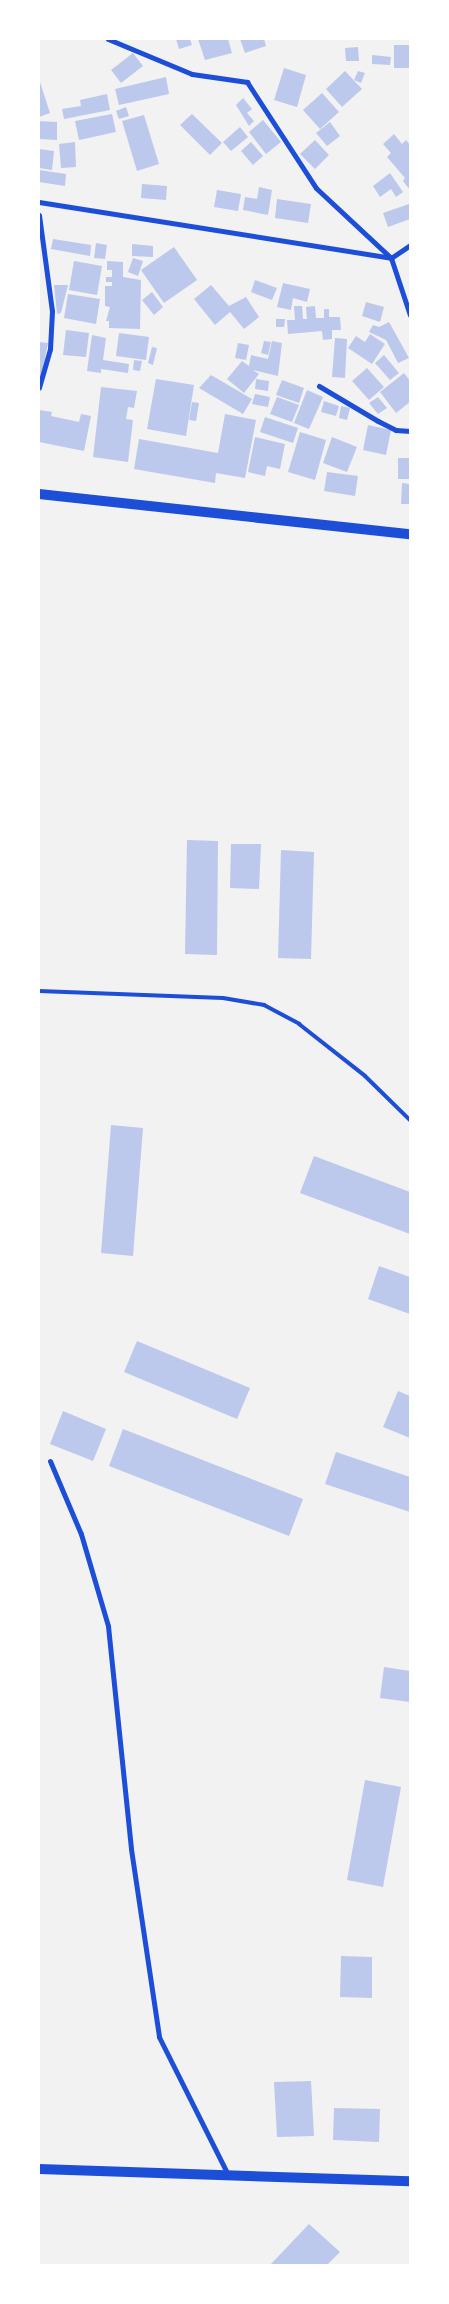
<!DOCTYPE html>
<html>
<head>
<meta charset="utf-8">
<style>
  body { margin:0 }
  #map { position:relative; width:449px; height:2304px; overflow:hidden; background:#f2f2f2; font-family:"Fira Sans",sans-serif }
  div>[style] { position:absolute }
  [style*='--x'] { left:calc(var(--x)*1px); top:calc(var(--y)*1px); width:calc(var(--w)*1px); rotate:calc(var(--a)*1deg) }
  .building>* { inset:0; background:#bdc9ec }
  .service>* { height:4px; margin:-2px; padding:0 2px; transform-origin:2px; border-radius:2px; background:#1d4ed8 }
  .minor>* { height:5px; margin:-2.5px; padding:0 2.5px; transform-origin:2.5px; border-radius:2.5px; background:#1d4ed8 }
  .secondary>* { height:10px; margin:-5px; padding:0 5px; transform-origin:5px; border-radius:5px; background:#1d4ed8 }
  span { translate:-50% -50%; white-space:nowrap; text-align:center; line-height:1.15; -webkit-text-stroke:5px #fff; paint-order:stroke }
  .frame { position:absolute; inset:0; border:40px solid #fff; pointer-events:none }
</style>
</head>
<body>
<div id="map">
  <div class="building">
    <div style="clip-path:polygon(176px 39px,190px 39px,192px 45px,179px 49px)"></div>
    <div style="clip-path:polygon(198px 39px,228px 39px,232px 53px,205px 60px)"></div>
    <div style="clip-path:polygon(240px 39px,264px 39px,266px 46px,245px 53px)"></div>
    <div style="clip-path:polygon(394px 45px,410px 45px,410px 68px,394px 68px)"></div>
    <div style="clip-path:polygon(358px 47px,359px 61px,346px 61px,345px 48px)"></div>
    <div style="clip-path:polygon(133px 53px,143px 66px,121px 83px,111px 70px)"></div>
    <div style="clip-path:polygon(372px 55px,391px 57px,390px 65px,372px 64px)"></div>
    <div style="clip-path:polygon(284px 68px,306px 75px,297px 107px,274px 100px)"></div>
    <div style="clip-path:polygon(345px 71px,362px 89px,342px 107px,326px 89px)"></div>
    <div style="clip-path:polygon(358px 71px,365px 73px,361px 83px,354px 80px)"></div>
    <div style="clip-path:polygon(166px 77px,169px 94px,119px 105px,115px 89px)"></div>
    <div style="clip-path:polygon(39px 79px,50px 113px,39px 117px)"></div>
    <div style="clip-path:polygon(322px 93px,339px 112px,320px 129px,303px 110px)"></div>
    <div style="clip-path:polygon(107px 94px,110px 110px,64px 119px,62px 109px,81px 106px,80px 100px)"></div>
    <div style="clip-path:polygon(243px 98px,252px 109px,247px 113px,254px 121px,249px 126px,236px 105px)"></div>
    <div style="clip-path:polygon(126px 107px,129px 116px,119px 119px,116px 111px)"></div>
    <div style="clip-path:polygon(112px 114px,116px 132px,79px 140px,75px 121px)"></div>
    <div style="clip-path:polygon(192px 114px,222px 143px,210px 155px,180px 125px)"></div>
    <div style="clip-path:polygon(144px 115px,159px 164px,137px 171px,122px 121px)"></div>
    <div style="clip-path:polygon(263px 120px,281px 142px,266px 154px,249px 132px)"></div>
    <div style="clip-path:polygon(39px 121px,57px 122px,57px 140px,39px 139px)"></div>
    <div style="clip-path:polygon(330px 122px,340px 136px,327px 146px,316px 133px)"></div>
    <div style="clip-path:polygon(240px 127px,248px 137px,231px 151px,223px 142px)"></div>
    <div style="clip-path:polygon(394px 134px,402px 144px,406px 140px,410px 145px,410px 190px,403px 181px,405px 178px,387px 157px,391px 153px,383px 144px)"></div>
    <div style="clip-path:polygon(315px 140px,329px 155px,315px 169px,300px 154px)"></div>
    <div style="clip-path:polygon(75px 142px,76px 167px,61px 168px,59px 144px)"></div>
    <div style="clip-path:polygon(251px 142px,263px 156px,253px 165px,241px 151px)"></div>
    <div style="clip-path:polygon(39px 149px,54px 151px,52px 170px,39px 168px)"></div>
    <div style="clip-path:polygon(39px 170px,66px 174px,65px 186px,39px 182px)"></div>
    <div style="clip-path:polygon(390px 173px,403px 192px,396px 197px,391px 189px,380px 197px,373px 186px)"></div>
    <div style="clip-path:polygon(142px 184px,167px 186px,166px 200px,141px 198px)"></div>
    <div style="clip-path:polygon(259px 187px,272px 190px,268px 215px,243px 210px,245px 197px,257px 199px)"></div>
    <div style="clip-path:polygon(217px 190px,241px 194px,238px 211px,214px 207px)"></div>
    <div style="clip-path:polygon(277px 199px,311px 204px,308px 223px,275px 218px)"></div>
    <div style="clip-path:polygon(409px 204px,410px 219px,388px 227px,383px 213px)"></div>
    <div style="clip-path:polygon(53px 239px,91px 245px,90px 256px,51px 249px)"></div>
    <div style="clip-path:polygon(96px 243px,107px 245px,105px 259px,94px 258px)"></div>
    <div style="clip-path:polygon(132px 244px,153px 246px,153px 257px,132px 256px)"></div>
    <div style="clip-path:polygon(174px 247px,197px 280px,164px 303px,141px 270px)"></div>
    <div style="clip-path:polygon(133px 258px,143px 261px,138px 276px,128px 272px)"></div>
    <div style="clip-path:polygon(74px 261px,102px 266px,97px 295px,69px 290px)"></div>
    <div style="clip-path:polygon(107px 261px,123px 262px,123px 277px,141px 280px,140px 329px,109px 328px,109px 321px,106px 321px,110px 307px,105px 306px,105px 286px,112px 286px,112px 282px,106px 282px,106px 277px,112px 277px,112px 270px,107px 270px)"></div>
    <div style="clip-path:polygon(255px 280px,277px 288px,272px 300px,251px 292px)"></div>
    <div style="clip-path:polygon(283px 283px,310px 289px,307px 302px,293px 298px,291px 310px,277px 307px)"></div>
    <div style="clip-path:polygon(54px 285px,68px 285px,61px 313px,57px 314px)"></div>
    <div style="clip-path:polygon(211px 285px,229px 306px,246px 297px,259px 317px,244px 329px,230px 312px,215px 325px,194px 299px)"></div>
    <div style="clip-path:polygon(152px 292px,163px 307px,154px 315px,142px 300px)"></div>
    <div style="clip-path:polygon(68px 294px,100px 299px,96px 324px,64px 318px)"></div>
    <div style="clip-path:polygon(366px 302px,384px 307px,380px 322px,362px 316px)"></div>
    <div style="clip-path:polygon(294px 306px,302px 306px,303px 319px,307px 319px,306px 307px,315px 306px,316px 318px,324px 318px,324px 309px,329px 309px,329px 317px,340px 317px,341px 330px,332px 330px,332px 339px,323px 340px,322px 331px,288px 334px,287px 320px,295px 320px)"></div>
    <div style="clip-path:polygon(276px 319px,285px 319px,284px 327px,276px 327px)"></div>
    <div style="clip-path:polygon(389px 322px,409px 358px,398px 363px,386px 340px,369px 332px,373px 325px,379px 327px)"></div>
    <div style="clip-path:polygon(66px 330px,89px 333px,86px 357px,63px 355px)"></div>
    <div style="clip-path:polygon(119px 333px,149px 337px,146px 360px,116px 356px)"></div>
    <div style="clip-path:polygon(370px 334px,385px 344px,372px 364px,348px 348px,356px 336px,365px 342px)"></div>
    <div style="clip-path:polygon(92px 335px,106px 338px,103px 360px,129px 364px,128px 373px,101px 369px,101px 373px,87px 371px)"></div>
    <div style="clip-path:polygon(335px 338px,347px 339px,345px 378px,332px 377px)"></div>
    <div style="clip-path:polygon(264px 341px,271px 342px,268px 355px,261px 353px)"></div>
    <div style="clip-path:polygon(272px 341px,282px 343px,278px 376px,253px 370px,259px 374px,244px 393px,227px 379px,242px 361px,249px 366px,251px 355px,268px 359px)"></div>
    <div style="clip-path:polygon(39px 342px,48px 343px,40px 383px,39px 383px)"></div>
    <div style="clip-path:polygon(238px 343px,249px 345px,246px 360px,235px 358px)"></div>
    <div style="clip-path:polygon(152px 347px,157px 348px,153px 365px,148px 363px)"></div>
    <div style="clip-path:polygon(384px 355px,399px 373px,390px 380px,375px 363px)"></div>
    <div style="clip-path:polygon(134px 360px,142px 361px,140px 371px,133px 370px)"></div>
    <div style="clip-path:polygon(367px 368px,384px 387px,369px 400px,352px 381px)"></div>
    <div style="clip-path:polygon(404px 373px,410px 381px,410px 402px,396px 413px,380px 392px)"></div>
    <div style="clip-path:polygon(211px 375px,252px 399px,243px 414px,199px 388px)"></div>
    <div style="clip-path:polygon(156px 379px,194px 385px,186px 436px,147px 429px)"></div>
    <div style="clip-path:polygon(256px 379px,269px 381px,268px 391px,255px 389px)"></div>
    <div style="clip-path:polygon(282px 380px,304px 388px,299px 403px,276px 395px)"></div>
    <div style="clip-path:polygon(101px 387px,137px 391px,134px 408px,128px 407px,126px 419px,133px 420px,128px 462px,93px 457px)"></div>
    <div style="clip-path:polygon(307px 390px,323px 397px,309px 429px,294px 423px)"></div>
    <div style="clip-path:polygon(255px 394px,270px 397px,268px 407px,252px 404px)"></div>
    <div style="clip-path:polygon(277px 397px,299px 405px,292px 422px,270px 414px)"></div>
    <div style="clip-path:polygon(378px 397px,387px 408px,378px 414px,369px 403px)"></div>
    <div style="clip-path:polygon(324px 401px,339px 406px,336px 416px,321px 412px)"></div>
    <div style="clip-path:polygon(192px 402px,199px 403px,196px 421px,189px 420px)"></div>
    <div style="clip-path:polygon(341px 406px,350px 408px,347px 420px,339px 418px)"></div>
    <div style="clip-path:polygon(39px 410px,52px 412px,51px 416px,79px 422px,81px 414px,91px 416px,84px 451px,39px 442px)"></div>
    <div style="clip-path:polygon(225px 414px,256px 420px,245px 478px,216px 473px,215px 483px,134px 469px,139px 439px,218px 453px)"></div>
    <div style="clip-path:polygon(265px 417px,298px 428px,293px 443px,260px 432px)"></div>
    <div style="clip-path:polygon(368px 425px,391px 430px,386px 455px,363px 450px)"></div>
    <div style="clip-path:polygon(300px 432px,326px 440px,315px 480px,288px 472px)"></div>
    <div style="clip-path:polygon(255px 437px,285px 444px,280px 469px,267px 466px,265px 476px,248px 472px)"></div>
    <div style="clip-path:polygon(332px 437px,357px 447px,347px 472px,323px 463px)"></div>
    <div style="clip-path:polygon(398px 458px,410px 458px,410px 479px,398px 479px)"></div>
    <div style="clip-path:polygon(327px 472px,358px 476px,355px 496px,324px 491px)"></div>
    <div style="clip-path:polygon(402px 483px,410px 484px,410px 504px,401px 504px)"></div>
    <div style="clip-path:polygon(187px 840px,218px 841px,217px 955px,185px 954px)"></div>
    <div style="clip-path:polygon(231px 844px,261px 844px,259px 889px,230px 888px)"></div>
    <div style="clip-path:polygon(281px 850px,314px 852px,311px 959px,278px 958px)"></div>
    <div style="clip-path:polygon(111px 1125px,143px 1128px,133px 1256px,101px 1253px)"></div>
    <div style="clip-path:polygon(314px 1156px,410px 1192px,410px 1234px,300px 1193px)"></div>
    <div style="clip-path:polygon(379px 1266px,410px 1277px,410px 1314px,368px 1299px)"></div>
    <div style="clip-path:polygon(137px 1341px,250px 1388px,237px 1419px,124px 1372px)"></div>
    <div style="clip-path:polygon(398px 1391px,410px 1396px,410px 1438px,383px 1427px)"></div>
    <div style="clip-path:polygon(63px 1411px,106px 1429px,93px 1461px,50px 1444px)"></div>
    <div style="clip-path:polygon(123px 1429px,303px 1499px,289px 1536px,109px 1466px)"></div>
    <div style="clip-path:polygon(336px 1452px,410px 1477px,410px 1512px,325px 1484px)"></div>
    <div style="clip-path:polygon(384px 1667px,410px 1671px,410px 1702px,380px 1698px)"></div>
    <div style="clip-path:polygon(365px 1780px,401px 1787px,383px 1887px,347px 1880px)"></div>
    <div style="clip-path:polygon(341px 1956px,372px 1957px,372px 1998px,340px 1997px)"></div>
    <div style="clip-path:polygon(311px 2081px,314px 2136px,277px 2137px,274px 2082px)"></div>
    <div style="clip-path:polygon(334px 2108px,380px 2109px,379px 2142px,333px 2140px)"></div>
    <div style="clip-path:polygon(309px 2224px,340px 2252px,327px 2265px,270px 2265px)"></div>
  </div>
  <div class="service">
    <div style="--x:39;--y:991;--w:184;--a:2.2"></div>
    <div style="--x:223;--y:998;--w:42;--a:9.7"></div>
    <div style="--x:264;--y:1005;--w:40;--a:28"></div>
    <div style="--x:299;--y:1024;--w:84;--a:38.2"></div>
    <div style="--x:365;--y:1076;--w:63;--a:44.4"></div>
  </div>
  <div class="minor">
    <div style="--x:108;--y:39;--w:91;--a:22.6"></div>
    <div style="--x:192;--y:74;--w:56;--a:8.3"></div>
    <div style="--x:247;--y:82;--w:126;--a:56.9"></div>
    <div style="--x:316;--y:188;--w:103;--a:43"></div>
    <div style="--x:391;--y:258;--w:60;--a:71.6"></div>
    <div style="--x:39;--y:202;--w:356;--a:9"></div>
    <div style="--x:391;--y:258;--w:23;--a:-34"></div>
    <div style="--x:39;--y:215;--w:97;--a:82.3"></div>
    <div style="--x:52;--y:311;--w:38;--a:93"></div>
    <div style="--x:50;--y:349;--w:40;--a:106"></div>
    <div style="--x:319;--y:386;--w:69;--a:30.7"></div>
    <div style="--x:378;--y:421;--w:20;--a:27"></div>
    <div style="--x:396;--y:430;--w:14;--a:4"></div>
    <div style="--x:50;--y:1461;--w:79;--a:67"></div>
    <div style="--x:81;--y:1534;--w:96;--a:73.6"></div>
    <div style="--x:108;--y:1626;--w:224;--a:84.1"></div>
    <div style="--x:131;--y:1849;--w:190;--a:81.5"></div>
    <div style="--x:159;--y:2037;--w:154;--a:63.4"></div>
  </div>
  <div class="secondary">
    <div style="--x:39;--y:494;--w:373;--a:6.2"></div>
    <div style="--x:39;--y:2169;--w:371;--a:1.9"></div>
  </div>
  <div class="frame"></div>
</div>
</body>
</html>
